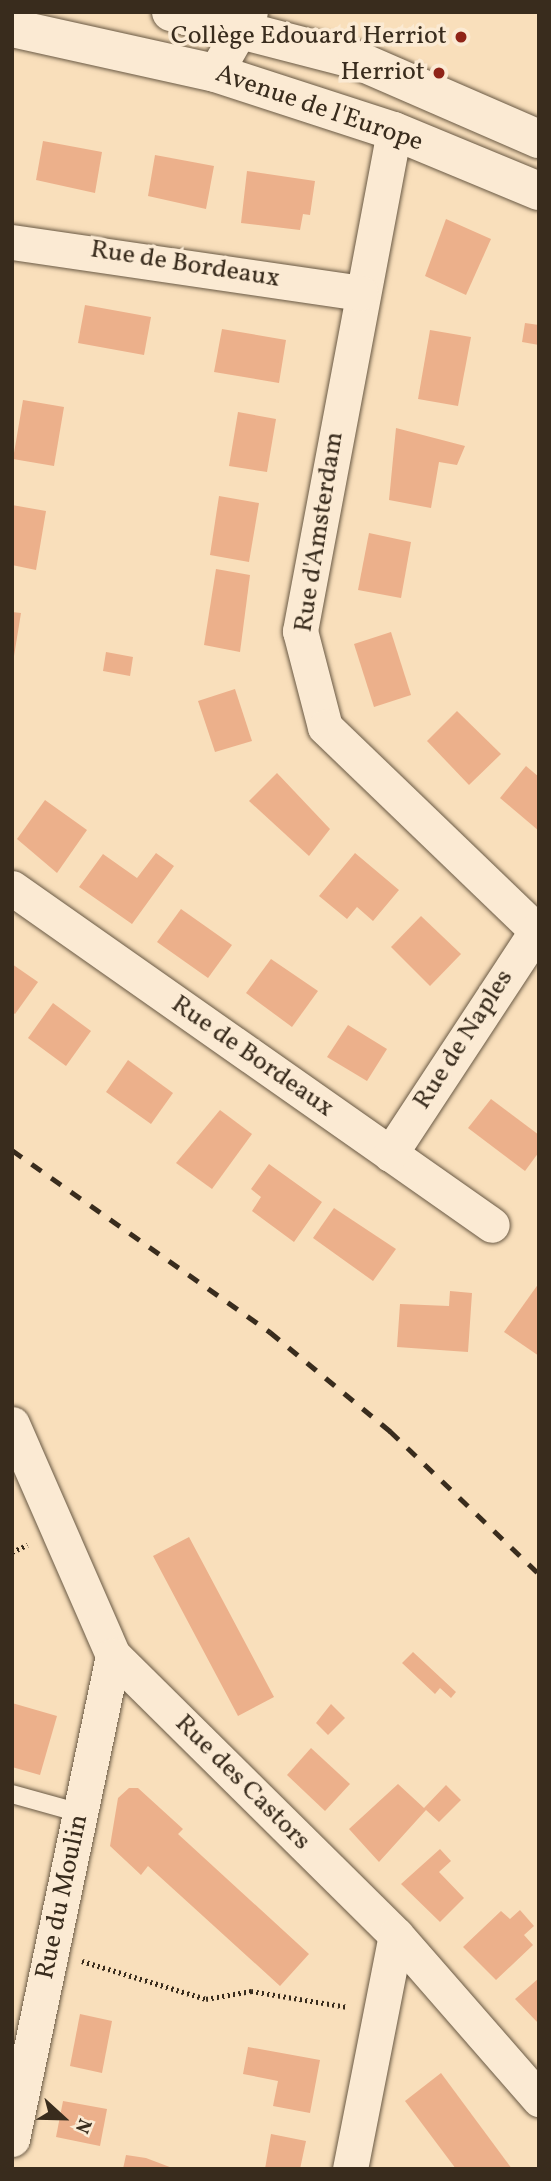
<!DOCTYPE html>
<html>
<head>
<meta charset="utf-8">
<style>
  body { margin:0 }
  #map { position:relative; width:551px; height:2181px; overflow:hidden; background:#f9dfbb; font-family:Vollkorn,serif }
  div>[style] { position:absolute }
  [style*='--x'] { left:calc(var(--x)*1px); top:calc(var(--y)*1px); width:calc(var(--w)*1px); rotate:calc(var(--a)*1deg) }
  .building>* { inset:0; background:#ecb08b }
  .path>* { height:4.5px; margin-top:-2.25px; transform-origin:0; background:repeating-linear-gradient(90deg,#392c1d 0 2px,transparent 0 5.5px) }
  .roads { filter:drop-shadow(0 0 2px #695944) drop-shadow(0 0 2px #695944) }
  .lane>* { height:18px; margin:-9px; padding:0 9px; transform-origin:9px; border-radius:9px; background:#fbead3 }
  .street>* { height:35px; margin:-17.5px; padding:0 17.5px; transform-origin:17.5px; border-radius:17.5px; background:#fbead3 }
  .secondary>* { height:38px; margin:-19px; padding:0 19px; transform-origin:19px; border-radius:19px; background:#fbead3 }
  .rail>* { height:5px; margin-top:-2.5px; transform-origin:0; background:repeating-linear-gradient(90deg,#392c1d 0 12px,transparent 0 24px) }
  .dots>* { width:19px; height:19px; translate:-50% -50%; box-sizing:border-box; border:4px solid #fbead3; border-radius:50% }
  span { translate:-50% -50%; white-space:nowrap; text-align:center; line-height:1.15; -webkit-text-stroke:7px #fbead3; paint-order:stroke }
  .poi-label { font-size:26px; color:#392c1d }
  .right { translate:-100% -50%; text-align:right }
  .street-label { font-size:26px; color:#392c1d }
  .frame { position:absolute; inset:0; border:14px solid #392c1d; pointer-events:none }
  .north { position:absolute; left:28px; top:2083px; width:70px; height:70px; -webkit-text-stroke:5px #fbead3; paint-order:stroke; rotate:112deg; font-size:19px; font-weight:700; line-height:28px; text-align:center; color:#392c1d }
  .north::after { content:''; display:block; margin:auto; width:24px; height:32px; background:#392c1d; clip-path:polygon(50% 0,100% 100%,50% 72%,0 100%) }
</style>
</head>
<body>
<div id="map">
  <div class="building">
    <div style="clip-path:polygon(43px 141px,102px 152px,95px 193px,36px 180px)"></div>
    <div style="clip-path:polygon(155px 155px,214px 166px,206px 209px,148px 196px)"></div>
    <div style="clip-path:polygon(247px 171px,315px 181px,310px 215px,303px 214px,300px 230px,241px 223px)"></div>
    <div style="clip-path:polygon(446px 219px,491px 239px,466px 295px,425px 276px)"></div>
    <div style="clip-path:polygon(85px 305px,151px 317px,144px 355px,78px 343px)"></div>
    <div style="clip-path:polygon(525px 323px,539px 325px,539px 345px,522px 342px)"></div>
    <div style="clip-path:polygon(222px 329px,286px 340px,279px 383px,214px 372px)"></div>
    <div style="clip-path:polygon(430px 330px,471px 337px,458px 406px,418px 399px)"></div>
    <div style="clip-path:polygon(23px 400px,64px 407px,54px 466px,13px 459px)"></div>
    <div style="clip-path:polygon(238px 412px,276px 419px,267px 472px,229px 466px)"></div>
    <div style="clip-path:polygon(396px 428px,465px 446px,457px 465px,439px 462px,431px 508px,389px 500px)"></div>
    <div style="clip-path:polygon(219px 496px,259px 503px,249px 562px,210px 555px)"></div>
    <div style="clip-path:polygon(12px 505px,46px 511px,36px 570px,12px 565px)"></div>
    <div style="clip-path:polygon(369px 533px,411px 542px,401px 598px,358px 590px)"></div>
    <div style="clip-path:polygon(216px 569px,250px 575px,240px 652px,204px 645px)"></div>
    <div style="clip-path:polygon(12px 612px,21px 613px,14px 656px,12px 656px)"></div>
    <div style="clip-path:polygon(391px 632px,411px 695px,374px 707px,354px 644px)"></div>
    <div style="clip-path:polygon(106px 652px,133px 657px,130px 676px,103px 671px)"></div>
    <div style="clip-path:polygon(235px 689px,252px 741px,215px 752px,198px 701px)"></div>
    <div style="clip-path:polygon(457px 711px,501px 754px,469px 785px,427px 741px)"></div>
    <div style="clip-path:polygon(526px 766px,539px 777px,539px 831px,500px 798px)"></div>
    <div style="clip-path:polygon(277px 773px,330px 829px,309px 856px,249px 801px)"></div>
    <div style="clip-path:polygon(45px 800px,87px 830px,57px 873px,17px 839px)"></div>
    <div style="clip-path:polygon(156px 853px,174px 866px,132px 924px,79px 887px,103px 854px,137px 878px)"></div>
    <div style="clip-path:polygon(355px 853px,399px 890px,373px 921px,357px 907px,347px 919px,319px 896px)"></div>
    <div style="clip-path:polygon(181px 909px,232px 945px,208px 978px,157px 942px)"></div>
    <div style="clip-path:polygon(421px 916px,461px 954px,430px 986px,391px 947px)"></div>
    <div style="clip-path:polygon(271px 959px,318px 991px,292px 1027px,246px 993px)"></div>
    <div style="clip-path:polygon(12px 964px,38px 982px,15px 1014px,12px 1012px)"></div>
    <div style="clip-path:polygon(53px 1003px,91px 1031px,66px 1066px,28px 1038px)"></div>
    <div style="clip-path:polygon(348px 1025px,387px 1049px,367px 1081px,327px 1057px)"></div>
    <div style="clip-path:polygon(128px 1060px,173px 1093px,151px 1124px,106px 1092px)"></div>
    <div style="clip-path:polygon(491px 1099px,539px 1135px,539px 1152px,525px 1171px,468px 1128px)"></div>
    <div style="clip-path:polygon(220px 1110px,252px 1134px,212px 1189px,176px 1163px)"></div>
    <div style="clip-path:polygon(269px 1164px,322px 1202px,294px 1242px,252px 1211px,261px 1197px,251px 1189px)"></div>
    <div style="clip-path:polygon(334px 1208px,396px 1249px,373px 1281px,313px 1238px)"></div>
    <div style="clip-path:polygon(539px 1283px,539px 1356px,504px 1332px)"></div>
    <div style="clip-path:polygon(450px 1291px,472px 1293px,468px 1352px,397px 1347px,400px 1304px,449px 1306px)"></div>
    <div style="clip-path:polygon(189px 1537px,274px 1697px,238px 1716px,153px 1556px)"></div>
    <div style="clip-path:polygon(413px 1652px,456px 1692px,451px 1698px,440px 1688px,435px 1694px,402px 1663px)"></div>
    <div style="clip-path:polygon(12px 1703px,57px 1716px,40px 1775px,12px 1767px)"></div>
    <div style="clip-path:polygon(331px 1704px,345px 1718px,328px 1735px,316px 1723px)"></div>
    <div style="clip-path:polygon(311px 1748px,350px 1784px,325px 1811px,287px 1775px)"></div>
    <div style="clip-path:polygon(398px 1784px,424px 1808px,446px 1785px,461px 1800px,439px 1822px,426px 1810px,379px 1862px,349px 1829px)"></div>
    <div style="clip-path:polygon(129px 1788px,138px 1788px,183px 1829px,178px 1834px,309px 1954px,280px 1986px,148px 1866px,141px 1875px,110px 1846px,118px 1798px)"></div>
    <div style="clip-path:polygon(440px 1849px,451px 1861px,439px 1872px,464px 1898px,440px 1922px,401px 1884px)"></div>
    <div style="clip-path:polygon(520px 1910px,534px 1926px,524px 1935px,533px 1945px,496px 1980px,463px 1947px,501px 1911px,510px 1919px)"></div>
    <div style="clip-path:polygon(539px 1978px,539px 2024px,515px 1999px)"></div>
    <div style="clip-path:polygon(80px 2014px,112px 2021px,102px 2073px,70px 2066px)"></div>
    <div style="clip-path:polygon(248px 2047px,320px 2060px,310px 2113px,273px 2106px,278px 2081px,243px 2074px)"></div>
    <div style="clip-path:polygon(441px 2073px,512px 2169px,456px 2169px,405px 2101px)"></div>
    <div style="clip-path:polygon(63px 2101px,107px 2109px,100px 2146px,56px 2137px)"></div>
    <div style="clip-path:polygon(271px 2134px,306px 2141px,300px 2169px,265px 2169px)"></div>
    <div style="clip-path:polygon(126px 2155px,146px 2158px,175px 2169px,123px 2169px)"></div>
  </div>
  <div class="path">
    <div style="--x:12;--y:1552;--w:17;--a:-25"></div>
    <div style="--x:82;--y:1961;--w:130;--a:17"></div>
    <div style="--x:206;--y:1999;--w:46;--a:-10.1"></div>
    <div style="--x:251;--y:1991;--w:98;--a:9.4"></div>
  </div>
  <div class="roads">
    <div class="lane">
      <div style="--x:12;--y:1794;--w:71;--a:15.6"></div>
    </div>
    <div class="street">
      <div style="--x:215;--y:73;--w:70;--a:-60.2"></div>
      <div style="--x:394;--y:131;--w:509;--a:100.65"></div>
      <div style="--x:300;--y:631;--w:99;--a:75.4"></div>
      <div style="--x:325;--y:727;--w:297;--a:43.9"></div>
      <div style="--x:12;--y:242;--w:352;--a:8.3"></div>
      <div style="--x:12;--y:888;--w:586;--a:35.07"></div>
      <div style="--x:390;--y:1154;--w:272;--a:-56.7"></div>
      <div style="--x:12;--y:1424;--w:252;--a:66.4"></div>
      <div style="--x:113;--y:1655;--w:398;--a:44.7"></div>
      <div style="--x:396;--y:1935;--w:218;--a:48.9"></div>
      <div style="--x:12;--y:2139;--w:494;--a:-78.2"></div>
      <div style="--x:350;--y:2169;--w:238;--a:-78.9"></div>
    </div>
    <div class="secondary">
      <div style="--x:171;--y:12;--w:192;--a:14.5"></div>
      <div style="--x:357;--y:60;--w:198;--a:23.5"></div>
      <div style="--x:12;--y:28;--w:208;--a:12.5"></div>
      <div style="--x:215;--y:73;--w:188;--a:18"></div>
      <div style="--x:394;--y:131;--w:157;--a:22.5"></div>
    </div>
  </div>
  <div class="rail">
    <div style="--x:12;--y:1150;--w:316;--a:35.2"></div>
    <div style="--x:270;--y:1332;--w:156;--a:39.5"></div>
    <div style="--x:390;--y:1431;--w:207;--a:43.8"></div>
  </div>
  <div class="dots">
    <div style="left:461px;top:37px;background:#8f2418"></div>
    <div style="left:439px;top:73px;background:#8f2418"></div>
  </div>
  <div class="poi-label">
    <span class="right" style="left:447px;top:37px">Collège Edouard Herriot</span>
    <span class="right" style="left:425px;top:73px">Herriot</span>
  </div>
  <div class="street-label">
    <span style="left:319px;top:109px;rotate:19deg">Avenue de l'Europe</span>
    <span style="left:185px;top:265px;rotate:9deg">Rue de Bordeaux</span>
    <span style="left:320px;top:532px;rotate:-81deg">Rue d'Amsterdam</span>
    <span style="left:464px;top:1040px;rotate:-57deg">Rue de Naples</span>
    <span style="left:252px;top:1057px;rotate:35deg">Rue de Bordeaux</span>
    <span style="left:242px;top:1783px;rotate:45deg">Rue des Castors</span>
    <span style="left:63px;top:1897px;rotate:-78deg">Rue du Moulin</span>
  </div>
  <div class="frame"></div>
  <div class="north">N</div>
</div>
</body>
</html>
